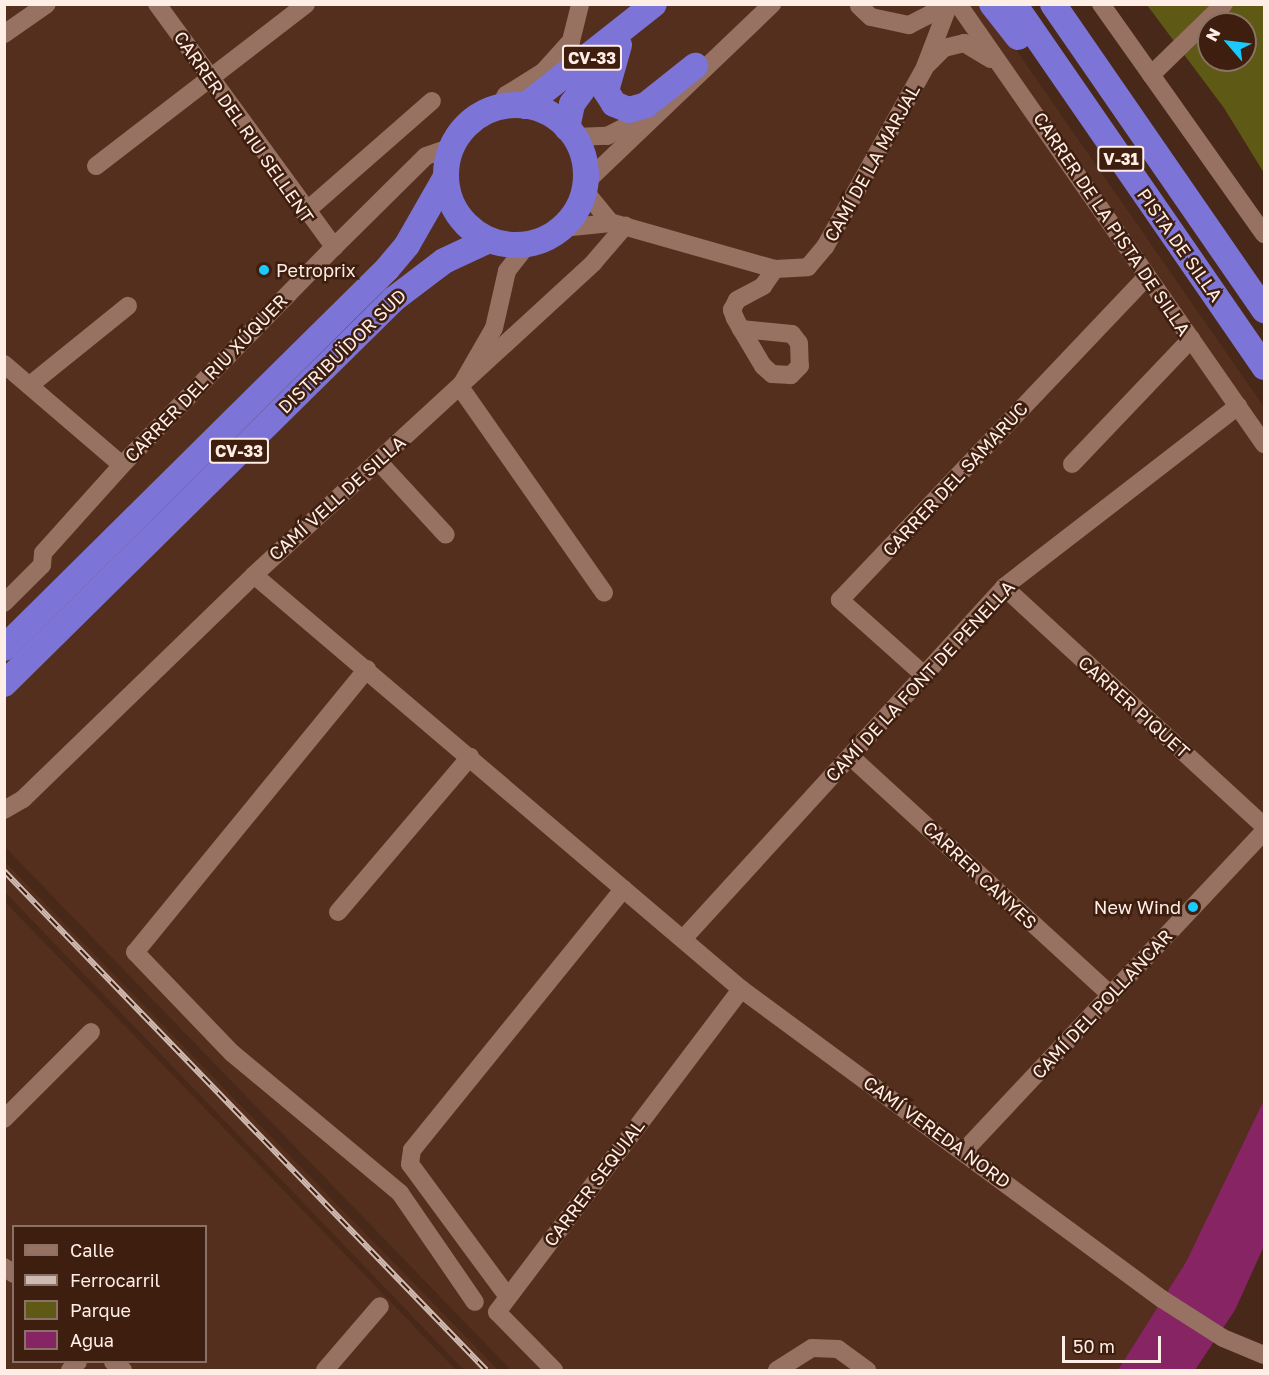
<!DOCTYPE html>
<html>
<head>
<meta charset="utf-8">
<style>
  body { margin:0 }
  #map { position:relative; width:1269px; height:1375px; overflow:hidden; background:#482819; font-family:"Golos Text",sans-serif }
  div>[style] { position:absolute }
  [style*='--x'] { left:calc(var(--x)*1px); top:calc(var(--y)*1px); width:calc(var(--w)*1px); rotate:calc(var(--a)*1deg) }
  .built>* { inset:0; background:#552f1d }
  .green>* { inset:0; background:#5e5914 }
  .water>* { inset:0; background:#872464 }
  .minor>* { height:18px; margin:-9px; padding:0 9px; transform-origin:9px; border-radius:9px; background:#977161 }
  .highway>* { height:26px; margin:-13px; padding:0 13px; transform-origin:13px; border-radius:13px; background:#7c74d6 }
  .highway>.ring { margin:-13px; padding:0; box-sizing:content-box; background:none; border:26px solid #7c74d6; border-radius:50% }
  .rail>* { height:6px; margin-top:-3px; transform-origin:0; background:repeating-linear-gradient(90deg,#3d1e0f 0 11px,#d0bbb2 0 22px); box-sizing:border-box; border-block:2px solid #d0bbb2 }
  .dots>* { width:16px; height:16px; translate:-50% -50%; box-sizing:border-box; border:3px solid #3d1e0f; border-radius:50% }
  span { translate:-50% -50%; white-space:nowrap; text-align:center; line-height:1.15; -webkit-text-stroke:5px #3d1e0f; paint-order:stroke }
  .shield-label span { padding:2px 4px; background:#3d1e0f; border:2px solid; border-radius:4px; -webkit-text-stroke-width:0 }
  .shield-label { font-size:16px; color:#ffeee6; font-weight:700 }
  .street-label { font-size:18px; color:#ffeee6 }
  .poi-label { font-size:18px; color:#ffeee6 }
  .left { translate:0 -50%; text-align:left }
  .right { translate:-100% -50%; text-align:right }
  .frame { position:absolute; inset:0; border:6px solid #ffeee6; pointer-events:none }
  .legend { position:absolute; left:12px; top:1225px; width:195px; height:138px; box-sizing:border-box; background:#3d1e0f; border:2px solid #8b7165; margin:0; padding:8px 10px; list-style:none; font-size:18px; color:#ffeee6 }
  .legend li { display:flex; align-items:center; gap:12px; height:30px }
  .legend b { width:30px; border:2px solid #8b7165 }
  .north { position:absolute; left:1197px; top:12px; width:60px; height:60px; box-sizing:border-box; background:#3d1e0f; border:2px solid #8b7165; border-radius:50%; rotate:298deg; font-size:16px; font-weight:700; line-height:24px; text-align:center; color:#ffeee6 }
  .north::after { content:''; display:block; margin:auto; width:21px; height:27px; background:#1cc9fc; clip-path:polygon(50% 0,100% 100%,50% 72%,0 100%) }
  .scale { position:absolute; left:1062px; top:1336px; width:99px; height:27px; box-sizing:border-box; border:3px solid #ffeee6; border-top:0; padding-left:8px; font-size:18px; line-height:21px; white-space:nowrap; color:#ffeee6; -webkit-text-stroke:4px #3d1e0f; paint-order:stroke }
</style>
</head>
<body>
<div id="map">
  <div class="built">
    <div style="clip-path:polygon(4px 5px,985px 5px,1264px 407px,1264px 1100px,1186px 1262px,1118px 1370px,511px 1370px,5px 847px)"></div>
    <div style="clip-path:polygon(4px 861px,213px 1077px,498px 1370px,464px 1370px,5px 892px)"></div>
    <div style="clip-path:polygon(evenodd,4px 901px,195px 1098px,456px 1370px,5px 1370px,4px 901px,14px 1226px,206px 1226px,206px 1362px,14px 1362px,14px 1226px)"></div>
  </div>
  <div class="green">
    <div style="clip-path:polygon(evenodd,1147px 5px,1264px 5px,1264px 173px,1224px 108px,1147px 5px,1209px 24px,1245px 24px,1245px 60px,1209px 60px,1209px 24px)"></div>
  </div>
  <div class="water">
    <div style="clip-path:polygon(1264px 1100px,1264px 1246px,1235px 1310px,1195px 1370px,1118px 1370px,1186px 1262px)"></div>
  </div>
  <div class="minor">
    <div style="--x:157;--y:4;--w:301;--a:53.9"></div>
    <div style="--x:958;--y:4;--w:536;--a:55.18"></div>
    <div style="--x:1101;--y:4;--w:282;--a:54.7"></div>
    <div style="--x:859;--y:6;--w:16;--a:43"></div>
    <div style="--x:871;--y:17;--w:39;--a:12"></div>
    <div style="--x:909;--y:25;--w:44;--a:-27.1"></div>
    <div style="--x:4;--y:34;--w:52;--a:-34.9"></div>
    <div style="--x:928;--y:64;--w:23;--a:-45"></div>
    <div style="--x:944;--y:48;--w:21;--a:-14"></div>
    <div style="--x:964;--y:43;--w:31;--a:31"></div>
    <div style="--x:1151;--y:75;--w:102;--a:-44.2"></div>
    <div style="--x:499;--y:107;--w:14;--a:-60"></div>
    <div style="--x:506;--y:95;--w:44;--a:-31.9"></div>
    <div style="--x:543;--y:72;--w:42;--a:-47.9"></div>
    <div style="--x:571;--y:41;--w:38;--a:-76"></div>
    <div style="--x:574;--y:137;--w:33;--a:-2"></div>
    <div style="--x:607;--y:136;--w:38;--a:-27"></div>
    <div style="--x:96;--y:166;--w:265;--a:-37.6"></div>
    <div style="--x:585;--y:183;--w:259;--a:-43.7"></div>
    <div style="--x:304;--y:213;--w:170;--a:-41.2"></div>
    <div style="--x:613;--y:223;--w:168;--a:15.9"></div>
    <div style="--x:775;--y:269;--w:33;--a:-3"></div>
    <div style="--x:808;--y:267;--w:26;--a:-50"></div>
    <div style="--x:825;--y:247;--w:206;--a:-60.9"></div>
    <div style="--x:925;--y:67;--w:67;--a:-69.1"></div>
    <div style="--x:562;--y:228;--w:49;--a:-5.8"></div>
    <div style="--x:611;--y:223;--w:43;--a:-129.3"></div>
    <div style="--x:528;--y:244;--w:34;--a:128"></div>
    <div style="--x:507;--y:271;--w:58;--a:102.8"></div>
    <div style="--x:494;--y:328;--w:68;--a:120"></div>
    <div style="--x:460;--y:387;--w:251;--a:55"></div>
    <div style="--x:741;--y:329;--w:51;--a:5.6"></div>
    <div style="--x:792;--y:334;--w:11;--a:52"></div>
    <div style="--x:799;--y:343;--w:23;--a:88"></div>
    <div style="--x:800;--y:366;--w:13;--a:135"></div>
    <div style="--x:791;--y:375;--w:19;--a:-177"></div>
    <div style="--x:772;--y:374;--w:12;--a:-138"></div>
    <div style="--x:763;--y:366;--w:43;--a:-120.7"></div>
    <div style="--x:741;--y:329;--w:13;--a:-119"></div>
    <div style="--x:735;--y:318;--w:9;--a:-111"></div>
    <div style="--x:732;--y:310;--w:11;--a:-63"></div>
    <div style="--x:737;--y:300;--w:30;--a:-28"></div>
    <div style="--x:763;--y:286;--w:21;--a:-55"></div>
    <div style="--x:4;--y:364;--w:155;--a:40.6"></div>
    <div style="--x:30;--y:385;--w:126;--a:-38.9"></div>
    <div style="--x:378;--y:461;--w:100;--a:47.4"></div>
    <div style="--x:1072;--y:464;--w:173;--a:-46.4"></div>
    <div style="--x:254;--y:575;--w:639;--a:40.37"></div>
    <div style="--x:741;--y:989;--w:523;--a:36.37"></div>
    <div style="--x:1162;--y:1299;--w:72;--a:32.6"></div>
    <div style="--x:1223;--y:1338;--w:44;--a:22.5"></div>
    <div style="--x:1004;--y:587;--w:353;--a:42.6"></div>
    <div style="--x:4;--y:603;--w:54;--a:-45"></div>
    <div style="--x:42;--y:565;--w:12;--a:-85"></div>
    <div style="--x:43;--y:553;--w:118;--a:-48.1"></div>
    <div style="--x:122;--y:465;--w:304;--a:-45.8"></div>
    <div style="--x:334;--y:247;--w:129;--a:-44.7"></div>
    <div style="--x:426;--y:156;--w:28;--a:-19"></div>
    <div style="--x:367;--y:669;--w:366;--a:129.3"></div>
    <div style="--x:135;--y:952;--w:140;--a:46.2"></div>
    <div style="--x:232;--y:1053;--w:219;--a:39.8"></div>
    <div style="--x:400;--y:1193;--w:132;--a:55.5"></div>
    <div style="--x:924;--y:675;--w:113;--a:-138.2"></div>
    <div style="--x:840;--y:600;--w:446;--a:-46.5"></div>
    <div style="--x:850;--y:756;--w:354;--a:42.5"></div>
    <div style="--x:4;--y:810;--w:22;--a:-30"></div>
    <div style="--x:23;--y:799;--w:322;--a:-44.1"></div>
    <div style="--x:254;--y:575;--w:462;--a:-42.6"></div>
    <div style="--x:594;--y:262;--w:48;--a:-49.3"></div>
    <div style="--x:338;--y:912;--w:204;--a:-49.6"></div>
    <div style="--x:683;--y:939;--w:476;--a:-47.6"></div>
    <div style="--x:1004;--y:587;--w:296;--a:-37.7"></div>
    <div style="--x:4;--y:1119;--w:123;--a:-45"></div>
    <div style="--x:964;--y:1151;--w:438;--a:-46.8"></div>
    <div style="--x:4;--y:1267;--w:12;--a:35"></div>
    <div style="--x:508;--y:1297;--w:165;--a:-126.4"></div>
    <div style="--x:410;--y:1164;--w:14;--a:-82"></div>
    <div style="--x:412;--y:1150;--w:336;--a:-51"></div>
    <div style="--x:113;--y:1362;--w:13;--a:39"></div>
    <div style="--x:70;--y:1370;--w:11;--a:-45"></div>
    <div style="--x:325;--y:1370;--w:84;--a:-49.3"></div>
    <div style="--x:554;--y:1370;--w:81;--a:-134.5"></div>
    <div style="--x:497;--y:1312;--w:405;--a:-52.9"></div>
    <div style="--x:777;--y:1370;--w:41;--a:-32.2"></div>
    <div style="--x:812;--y:1348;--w:26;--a:2"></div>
    <div style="--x:838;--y:1349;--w:36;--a:36"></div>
  </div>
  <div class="highway">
    <div style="--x:992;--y:4;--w:42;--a:51.8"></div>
    <div style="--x:1014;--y:4;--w:441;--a:55.4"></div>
    <div style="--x:1053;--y:4;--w:372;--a:55.4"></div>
    <div style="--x:619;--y:45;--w:48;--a:105.8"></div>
    <div style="--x:606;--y:91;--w:15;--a:58"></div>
    <div style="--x:614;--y:104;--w:16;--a:22"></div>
    <div style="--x:629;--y:110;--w:18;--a:-16"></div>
    <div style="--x:646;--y:105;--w:63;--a:-38.5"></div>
    <div class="ring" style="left:446px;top:105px;width:114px;height:114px"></div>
    <div style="--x:525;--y:106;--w:164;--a:-38.3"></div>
    <div style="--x:567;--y:128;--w:25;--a:-78"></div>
    <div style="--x:572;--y:104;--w:51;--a:-53.8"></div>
    <div style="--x:4;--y:648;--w:539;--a:-44.7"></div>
    <div style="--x:387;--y:269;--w:31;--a:-50"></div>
    <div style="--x:407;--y:245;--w:78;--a:-60.2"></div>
    <div style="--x:4;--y:684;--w:548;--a:-44.63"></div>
    <div style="--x:394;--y:299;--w:63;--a:-37.2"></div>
    <div style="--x:444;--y:261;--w:50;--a:-25"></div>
  </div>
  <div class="rail">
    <div style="--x:4;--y:871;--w:694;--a:45.99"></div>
  </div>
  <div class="dots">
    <div style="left:264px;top:270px;background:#1cc9fc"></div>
    <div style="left:1193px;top:907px;background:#1cc9fc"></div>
  </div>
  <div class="shield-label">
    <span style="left:592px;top:58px">CV-33</span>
    <span style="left:1121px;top:159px">V-31</span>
    <span style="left:239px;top:451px">CV-33</span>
  </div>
  <div class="street-label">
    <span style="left:244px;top:127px;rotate:55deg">CARRER DEL RIU SELLENT</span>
    <span style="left:872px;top:163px;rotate:-61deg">CAMÍ DE LA MARJAL</span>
    <span style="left:1112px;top:224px;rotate:56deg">CARRER DE LA PISTA DE SILLA</span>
    <span style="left:1180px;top:245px;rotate:55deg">PISTA DE SILLA</span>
    <span style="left:342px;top:351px;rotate:-44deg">DISTRIBUÏDOR SUD</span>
    <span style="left:206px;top:378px;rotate:-46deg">CARRER DEL RIU XÚQUER</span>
    <span style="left:955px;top:479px;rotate:-47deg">CARRER DEL SAMARUC</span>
    <span style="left:337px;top:498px;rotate:-42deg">CAMÍ VELL DE SILLA</span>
    <span style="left:920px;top:681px;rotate:-47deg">CAMÍ DE LA FONT DE PENELLA</span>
    <span style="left:1134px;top:707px;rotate:42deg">CARRER PIQUET</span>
    <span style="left:980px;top:875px;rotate:43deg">CARRER CANYES</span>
    <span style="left:1102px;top:1004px;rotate:-47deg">CAMÍ DEL POLLANCAR</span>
    <span style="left:937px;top:1132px;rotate:36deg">CAMÍ VEREDA NORD</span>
    <span style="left:594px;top:1183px;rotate:-53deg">CARRER SEQUIAL</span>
  </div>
  <div class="poi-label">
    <span class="left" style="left:276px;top:270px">Petroprix</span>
    <span class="right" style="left:1181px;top:907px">New Wind</span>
  </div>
  <div class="frame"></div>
  <ul class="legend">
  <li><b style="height:8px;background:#977161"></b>Calle</li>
  <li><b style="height:8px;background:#d0bbb2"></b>Ferrocarril</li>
  <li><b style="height:16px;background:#5e5914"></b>Parque</li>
  <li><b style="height:16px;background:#872464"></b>Agua</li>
  </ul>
  <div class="north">N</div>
  <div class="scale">50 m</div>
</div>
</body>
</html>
